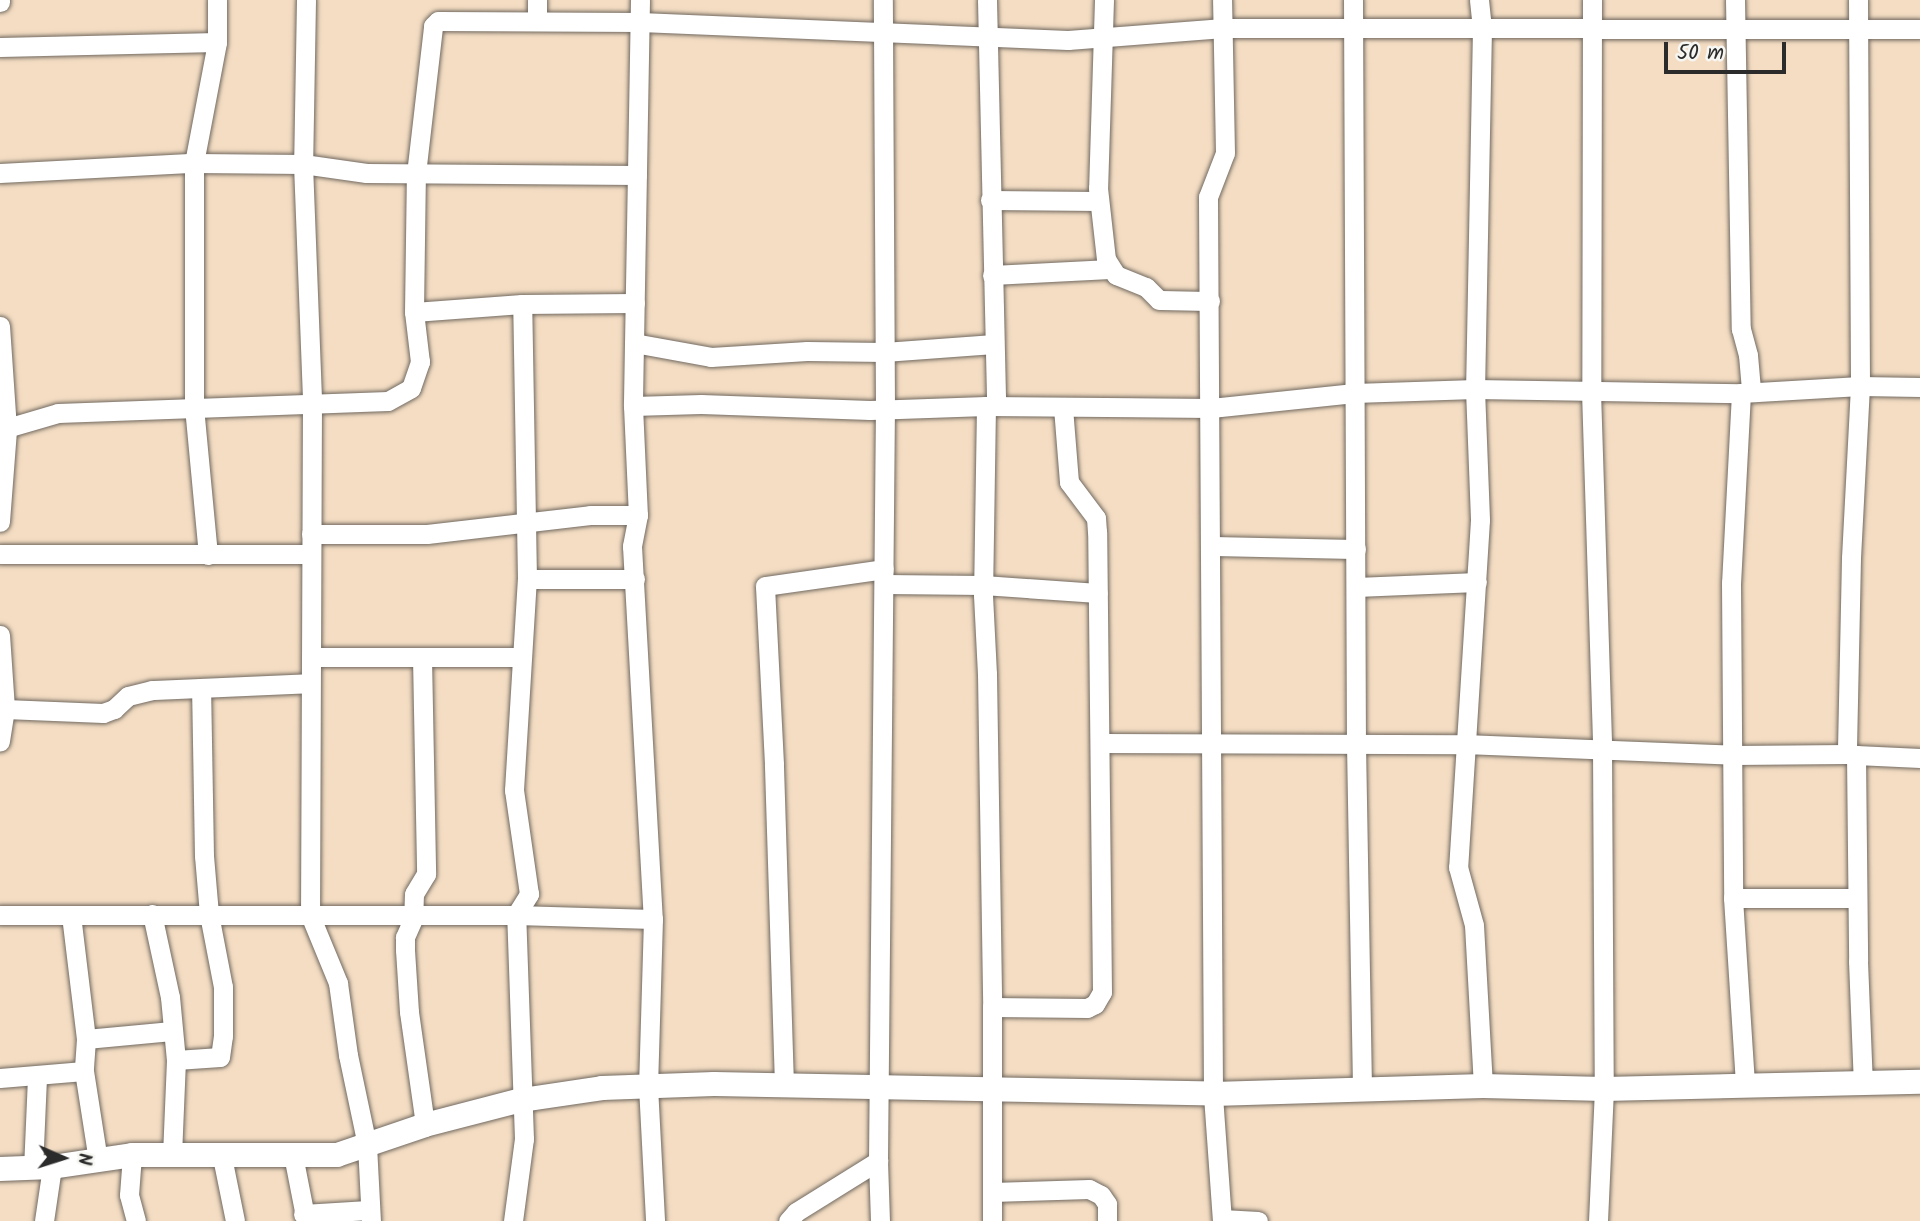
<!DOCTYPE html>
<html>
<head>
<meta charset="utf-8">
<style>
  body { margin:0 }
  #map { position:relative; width:1920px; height:1221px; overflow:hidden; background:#f4ddc3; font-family:Kalam,sans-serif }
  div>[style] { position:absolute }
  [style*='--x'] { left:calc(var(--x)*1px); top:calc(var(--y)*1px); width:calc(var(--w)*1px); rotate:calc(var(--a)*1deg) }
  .roads { filter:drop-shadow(0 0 2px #716960) drop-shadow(0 0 2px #716960) }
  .minor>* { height:19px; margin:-9.5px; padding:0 9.5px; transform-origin:9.5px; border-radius:9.5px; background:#fff }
  .tertiary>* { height:24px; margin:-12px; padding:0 12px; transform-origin:12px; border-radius:12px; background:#fff }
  span { translate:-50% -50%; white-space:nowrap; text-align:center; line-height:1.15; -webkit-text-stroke:5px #f6f6f2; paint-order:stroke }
  .north { position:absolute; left:28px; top:1123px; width:70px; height:70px; -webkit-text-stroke:5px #f6f6f2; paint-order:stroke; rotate:93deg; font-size:19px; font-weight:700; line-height:28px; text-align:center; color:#2b2b2b }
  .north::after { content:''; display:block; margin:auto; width:24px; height:32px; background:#2b2b2b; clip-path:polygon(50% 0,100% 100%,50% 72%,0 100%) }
  .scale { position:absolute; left:1664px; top:42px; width:122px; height:32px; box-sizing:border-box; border:4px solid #2b2b2b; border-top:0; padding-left:9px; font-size:21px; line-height:24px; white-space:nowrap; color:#2b2b2b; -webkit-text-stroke:5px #f6f6f2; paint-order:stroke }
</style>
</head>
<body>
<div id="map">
  <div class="roads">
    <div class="minor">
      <div style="--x:306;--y:0;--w:164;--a:91"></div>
      <div style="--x:303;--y:164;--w:238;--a:87.8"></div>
      <div style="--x:312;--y:402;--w:513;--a:90.22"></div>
      <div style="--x:310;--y:915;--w:74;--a:67.6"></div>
      <div style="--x:338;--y:983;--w:73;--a:82.1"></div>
      <div style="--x:348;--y:1055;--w:92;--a:78.1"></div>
      <div style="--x:367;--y:1145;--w:76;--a:87"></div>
      <div style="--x:537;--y:0;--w:21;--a:90"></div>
      <div style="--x:640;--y:0;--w:406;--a:91"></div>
      <div style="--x:633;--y:406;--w:109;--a:87.4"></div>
      <div style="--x:638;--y:515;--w:32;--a:101"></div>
      <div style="--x:632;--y:546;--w:374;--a:86.8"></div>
      <div style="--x:653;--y:919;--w:167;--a:91.7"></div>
      <div style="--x:648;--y:1086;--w:135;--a:87"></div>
      <div style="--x:987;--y:0;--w:406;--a:88.7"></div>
      <div style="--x:1104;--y:0;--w:188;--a:91.8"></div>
      <div style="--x:1098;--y:188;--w:71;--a:83.6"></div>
      <div style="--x:1106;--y:259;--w:19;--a:58"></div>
      <div style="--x:1116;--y:275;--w:32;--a:22"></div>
      <div style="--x:1146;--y:287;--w:18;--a:45"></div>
      <div style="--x:1159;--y:300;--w:51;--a:1.1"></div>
      <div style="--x:1353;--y:0;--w:744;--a:89.77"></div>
      <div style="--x:1356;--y:744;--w:347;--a:89"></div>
      <div style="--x:1479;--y:0;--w:28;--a:84"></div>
      <div style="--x:1482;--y:28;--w:361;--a:91.1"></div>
      <div style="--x:1475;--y:389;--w:131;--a:87.8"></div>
      <div style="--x:1480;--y:520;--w:348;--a:93.6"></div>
      <div style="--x:1458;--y:867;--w:60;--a:74.6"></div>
      <div style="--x:1474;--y:925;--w:161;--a:86.8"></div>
      <div style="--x:1592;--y:0;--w:391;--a:90.1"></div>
      <div style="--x:1591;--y:391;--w:356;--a:88.2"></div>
      <div style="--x:1602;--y:747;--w:342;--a:89.7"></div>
      <div style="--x:1604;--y:1089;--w:132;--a:92.6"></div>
      <div style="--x:1735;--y:0;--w:329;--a:89"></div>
      <div style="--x:1741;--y:329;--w:27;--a:75"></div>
      <div style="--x:1748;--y:355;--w:37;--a:85"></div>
      <div style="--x:1858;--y:0;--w:386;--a:89.7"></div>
      <div style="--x:1860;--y:386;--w:172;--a:93"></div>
      <div style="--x:1851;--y:558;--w:196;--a:91.2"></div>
      <div style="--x:1847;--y:754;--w:9;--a:6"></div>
      <div style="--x:1856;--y:755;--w:206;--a:89.4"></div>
      <div style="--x:1858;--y:961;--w:123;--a:87.7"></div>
      <div style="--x:0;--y:2;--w:2;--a:-90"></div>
      <div style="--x:0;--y:47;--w:217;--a:-1.3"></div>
      <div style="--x:0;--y:173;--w:194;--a:-3"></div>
      <div style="--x:194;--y:163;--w:109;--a:0.5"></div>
      <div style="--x:303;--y:164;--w:64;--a:8.1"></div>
      <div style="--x:366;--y:173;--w:271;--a:0.4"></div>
      <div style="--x:990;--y:200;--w:108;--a:0.5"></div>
      <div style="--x:992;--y:275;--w:118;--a:-2.9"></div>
      <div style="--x:414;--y:312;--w:108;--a:-4.2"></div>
      <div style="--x:522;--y:304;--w:113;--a:-0.5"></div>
      <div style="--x:0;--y:326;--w:104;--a:86.1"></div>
      <div style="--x:7;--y:430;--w:92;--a:94.4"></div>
      <div style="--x:634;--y:343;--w:78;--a:10.3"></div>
      <div style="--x:711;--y:357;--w:96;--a:-3.6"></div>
      <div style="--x:807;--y:351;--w:77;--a:0.7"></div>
      <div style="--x:884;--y:352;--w:110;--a:-4.2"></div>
      <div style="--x:1741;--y:393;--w:190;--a:93"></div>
      <div style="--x:1731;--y:583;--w:315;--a:89.6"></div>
      <div style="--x:1733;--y:898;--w:187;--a:86.3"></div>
      <div style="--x:633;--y:406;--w:68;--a:-1.7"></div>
      <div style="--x:701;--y:404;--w:169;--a:2"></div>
      <div style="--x:870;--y:410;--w:116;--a:-2"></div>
      <div style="--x:986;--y:406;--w:225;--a:0.5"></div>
      <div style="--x:1211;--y:408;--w:144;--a:-6"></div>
      <div style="--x:1354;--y:393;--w:121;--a:-1.9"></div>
      <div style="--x:1475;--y:389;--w:266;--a:0.9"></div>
      <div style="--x:1741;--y:393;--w:119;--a:-3.4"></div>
      <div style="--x:1860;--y:386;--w:60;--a:1"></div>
      <div style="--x:986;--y:406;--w:189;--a:90.9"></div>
      <div style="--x:983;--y:595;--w:79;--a:87.1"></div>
      <div style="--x:987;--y:674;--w:333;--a:89.1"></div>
      <div style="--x:992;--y:1007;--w:214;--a:90"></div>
      <div style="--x:0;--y:430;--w:60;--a:-16.3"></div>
      <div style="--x:58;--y:413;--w:330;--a:-2.1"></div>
      <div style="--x:388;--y:401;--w:26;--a:-29"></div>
      <div style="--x:411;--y:388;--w:28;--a:-71"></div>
      <div style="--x:420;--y:362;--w:50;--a:-96.8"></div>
      <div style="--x:414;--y:312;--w:138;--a:-89.2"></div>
      <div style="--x:416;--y:174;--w:149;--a:-83.4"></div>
      <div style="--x:433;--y:26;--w:7;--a:-45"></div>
      <div style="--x:438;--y:21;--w:202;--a:0.3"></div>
      <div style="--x:640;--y:22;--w:428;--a:2.4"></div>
      <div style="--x:1068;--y:40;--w:156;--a:-4.4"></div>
      <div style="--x:1224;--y:28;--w:696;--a:0.08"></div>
      <div style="--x:311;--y:534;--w:116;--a:0"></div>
      <div style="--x:427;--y:534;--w:164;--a:-6.6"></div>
      <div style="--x:590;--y:515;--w:48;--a:0"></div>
      <div style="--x:1211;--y:546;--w:145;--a:1.2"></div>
      <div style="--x:0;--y:554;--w:311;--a:0"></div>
      <div style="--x:208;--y:555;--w:149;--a:-95.4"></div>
      <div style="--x:194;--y:407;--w:244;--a:-90"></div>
      <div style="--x:194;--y:163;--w:123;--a:-79.2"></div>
      <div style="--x:217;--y:42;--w:42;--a:-90"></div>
      <div style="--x:527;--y:579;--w:108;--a:0"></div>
      <div style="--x:884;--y:584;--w:99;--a:0.6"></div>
      <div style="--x:983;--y:585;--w:115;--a:4"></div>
      <div style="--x:1356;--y:587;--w:121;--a:-2.4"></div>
      <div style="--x:0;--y:635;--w:74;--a:86.1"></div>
      <div style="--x:5;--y:709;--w:33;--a:99"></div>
      <div style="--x:311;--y:657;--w:210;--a:0"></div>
      <div style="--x:422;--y:657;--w:217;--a:88.9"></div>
      <div style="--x:426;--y:874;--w:23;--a:121"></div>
      <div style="--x:414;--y:894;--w:25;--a:92"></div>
      <div style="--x:413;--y:919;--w:20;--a:114"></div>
      <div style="--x:405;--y:937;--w:13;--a:90"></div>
      <div style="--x:405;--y:950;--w:62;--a:86.3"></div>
      <div style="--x:409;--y:1012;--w:114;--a:81.9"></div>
      <div style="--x:5;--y:709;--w:98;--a:2.3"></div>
      <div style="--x:103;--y:713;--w:12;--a:-20"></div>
      <div style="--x:114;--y:709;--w:19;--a:-43"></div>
      <div style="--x:128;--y:696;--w:25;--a:-14"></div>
      <div style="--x:152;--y:690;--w:158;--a:-2.5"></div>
      <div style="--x:1101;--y:743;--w:363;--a:0.2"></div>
      <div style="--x:1464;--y:744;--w:270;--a:2.3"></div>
      <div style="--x:1734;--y:755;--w:113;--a:-0.5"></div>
      <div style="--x:1856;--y:755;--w:64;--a:2.7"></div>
      <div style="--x:1733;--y:898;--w:124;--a:0"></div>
      <div style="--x:152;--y:914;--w:85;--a:77.8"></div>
      <div style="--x:170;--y:997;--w:63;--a:84.6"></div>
      <div style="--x:176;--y:1060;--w:95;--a:92.4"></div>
      <div style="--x:0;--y:915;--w:516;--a:0"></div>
      <div style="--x:516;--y:915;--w:137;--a:1.7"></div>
      <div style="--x:71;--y:915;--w:125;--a:83.1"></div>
      <div style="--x:86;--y:1039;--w:32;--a:94"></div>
      <div style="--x:84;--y:1071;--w:90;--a:81.1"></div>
      <div style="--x:992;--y:1007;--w:95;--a:0.6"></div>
      <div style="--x:1087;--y:1008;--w:9;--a:-27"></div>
      <div style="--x:1095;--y:1004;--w:14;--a:-60"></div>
      <div style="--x:1102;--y:992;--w:460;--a:-90.6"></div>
      <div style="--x:1097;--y:532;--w:14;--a:-94"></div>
      <div style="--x:1096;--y:518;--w:45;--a:-126.9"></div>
      <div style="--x:1069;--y:482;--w:75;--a:-94.6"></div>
      <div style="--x:86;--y:1039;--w:86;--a:-5.3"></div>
      <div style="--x:176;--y:1060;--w:44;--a:-3.9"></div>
      <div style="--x:220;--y:1057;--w:21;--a:-82"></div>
      <div style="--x:223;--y:1036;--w:49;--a:-90"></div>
      <div style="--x:223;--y:987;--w:74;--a:-100.9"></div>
      <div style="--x:209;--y:914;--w:58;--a:-94.9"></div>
      <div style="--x:204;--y:856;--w:168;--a:-91"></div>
      <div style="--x:0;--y:1078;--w:84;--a:-4.8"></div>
      <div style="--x:784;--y:1085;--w:321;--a:-91.8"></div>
      <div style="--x:774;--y:764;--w:178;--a:-92.9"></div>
      <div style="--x:765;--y:586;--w:120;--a:-8.1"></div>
      <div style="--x:132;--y:1155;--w:40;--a:94.3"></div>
      <div style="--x:129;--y:1195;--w:27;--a:75"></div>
      <div style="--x:293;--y:1155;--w:67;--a:78.9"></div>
      <div style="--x:222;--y:1157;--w:65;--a:78.5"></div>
      <div style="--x:33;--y:1169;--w:92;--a:-87.5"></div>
      <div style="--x:992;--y:1192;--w:97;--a:-1.8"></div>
      <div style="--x:1089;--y:1189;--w:13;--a:27"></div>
      <div style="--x:1101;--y:1195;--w:11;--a:56"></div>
      <div style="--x:1107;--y:1204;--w:17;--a:90"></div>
      <div style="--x:303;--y:1214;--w:65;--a:-3.5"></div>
      <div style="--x:1222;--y:1219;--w:36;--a:3"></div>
      <div style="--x:44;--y:1221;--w:55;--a:-81.6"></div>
      <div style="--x:513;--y:1221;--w:83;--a:-82.4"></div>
      <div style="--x:524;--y:1139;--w:224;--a:-92"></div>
      <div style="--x:516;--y:915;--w:25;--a:-58"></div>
      <div style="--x:529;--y:894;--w:105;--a:-98.2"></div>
      <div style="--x:514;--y:790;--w:211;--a:-86.5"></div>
      <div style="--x:527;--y:579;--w:275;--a:-91"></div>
      <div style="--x:788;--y:1221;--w:12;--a:-48"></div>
      <div style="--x:796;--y:1212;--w:97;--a:-31.9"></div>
      <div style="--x:880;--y:1221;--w:60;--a:-91.9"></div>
      <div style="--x:878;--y:1161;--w:752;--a:-89.47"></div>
      <div style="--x:885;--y:409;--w:409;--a:-90.3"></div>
      <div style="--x:1222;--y:1221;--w:127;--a:-94.1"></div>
      <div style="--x:1213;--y:1094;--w:897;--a:-90.32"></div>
      <div style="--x:1208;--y:197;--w:47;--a:-68.9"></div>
      <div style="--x:1225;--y:153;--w:153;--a:-91.1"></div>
    </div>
    <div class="tertiary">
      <div style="--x:0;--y:1169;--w:52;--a:-2.2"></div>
      <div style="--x:52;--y:1167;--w:81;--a:-8.5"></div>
      <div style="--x:132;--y:1155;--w:205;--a:0"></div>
      <div style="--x:337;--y:1155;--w:93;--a:-18.8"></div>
      <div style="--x:425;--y:1125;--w:100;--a:-14.5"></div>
      <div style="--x:522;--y:1100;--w:81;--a:-8.5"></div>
      <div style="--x:602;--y:1088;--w:112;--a:-2"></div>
      <div style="--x:714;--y:1084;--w:499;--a:1.1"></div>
      <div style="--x:1213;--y:1094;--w:270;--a:-1.7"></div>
      <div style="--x:1483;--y:1086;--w:121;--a:1.4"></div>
      <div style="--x:1604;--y:1089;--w:316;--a:-1.3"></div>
    </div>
  </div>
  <div class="north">N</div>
  <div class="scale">50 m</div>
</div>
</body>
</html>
